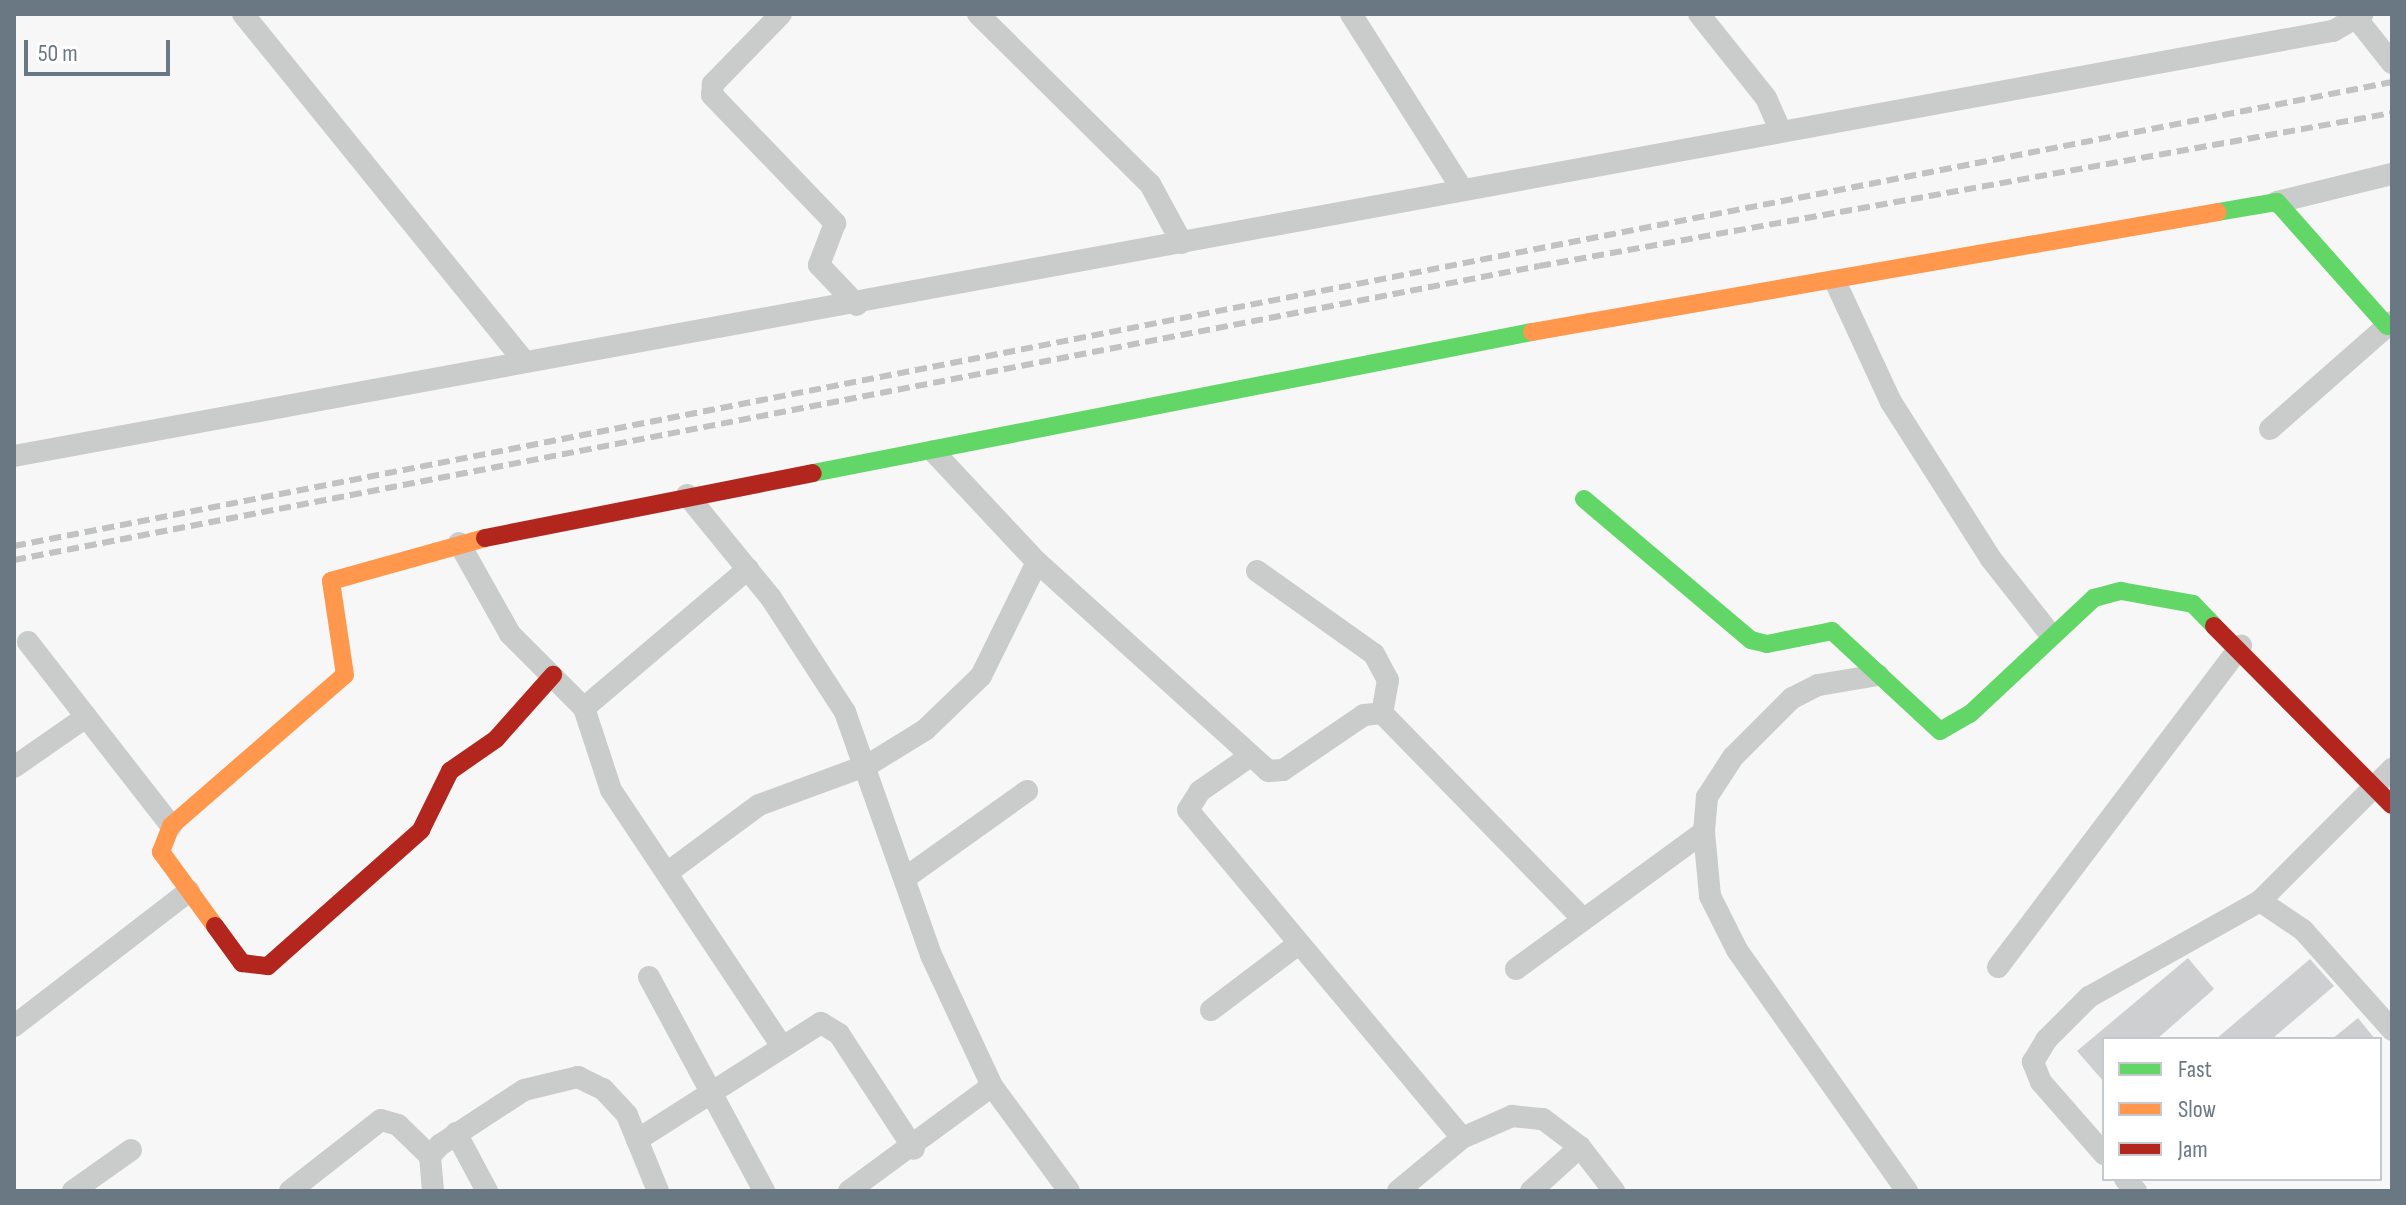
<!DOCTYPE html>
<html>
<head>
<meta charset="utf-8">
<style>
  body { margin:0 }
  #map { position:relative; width:2406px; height:1205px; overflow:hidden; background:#f7f7f7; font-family:"Sofia Sans Condensed",sans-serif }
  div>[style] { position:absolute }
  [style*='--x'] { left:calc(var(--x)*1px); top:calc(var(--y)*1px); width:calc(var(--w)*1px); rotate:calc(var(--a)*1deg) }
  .building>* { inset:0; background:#cecfd0 }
  .street>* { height:22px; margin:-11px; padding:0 11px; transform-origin:11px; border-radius:11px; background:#cacccc }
  .fast>* { height:18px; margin:-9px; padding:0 9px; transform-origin:9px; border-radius:9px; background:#63d668 }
  .slow>* { height:18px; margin:-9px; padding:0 9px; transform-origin:9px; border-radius:9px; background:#ff974d }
  .jam>* { height:18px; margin:-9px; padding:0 9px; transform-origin:9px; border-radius:9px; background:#b3261e }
  .rail>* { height:6px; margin-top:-3px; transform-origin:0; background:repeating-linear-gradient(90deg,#c1c2c3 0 12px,transparent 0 18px) }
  span { translate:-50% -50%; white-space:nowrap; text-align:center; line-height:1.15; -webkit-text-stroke:8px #fff; paint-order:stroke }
  .frame { position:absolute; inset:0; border:16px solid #6a7884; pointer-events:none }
  .legend { position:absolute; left:2102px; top:1037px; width:280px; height:144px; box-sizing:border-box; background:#fff; border:2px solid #c3c9ce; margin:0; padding:10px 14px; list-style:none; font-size:24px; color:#6a7884 }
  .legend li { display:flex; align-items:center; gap:16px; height:40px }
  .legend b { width:40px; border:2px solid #c3c9ce }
  .scale { position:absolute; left:24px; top:40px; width:146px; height:36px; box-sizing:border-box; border:4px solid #6a7884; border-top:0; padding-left:10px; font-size:24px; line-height:28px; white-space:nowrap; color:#6a7884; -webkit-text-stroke:6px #fff; paint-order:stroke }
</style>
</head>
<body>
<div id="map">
  <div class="building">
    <div style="clip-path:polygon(2188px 958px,2214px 989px,2157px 1039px,2104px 1039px,2104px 1082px,2077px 1051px)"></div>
    <div style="clip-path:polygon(2310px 959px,2334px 986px,2272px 1039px,2216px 1039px)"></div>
    <div style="clip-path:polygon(2358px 1018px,2375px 1039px,2332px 1039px)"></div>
  </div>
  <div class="street">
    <div style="--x:243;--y:14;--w:443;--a:51"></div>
    <div style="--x:781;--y:14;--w:98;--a:134.2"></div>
    <div style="--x:713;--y:84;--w:11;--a:95"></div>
    <div style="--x:712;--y:95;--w:178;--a:46.1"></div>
    <div style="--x:835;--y:223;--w:45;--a:110.9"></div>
    <div style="--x:819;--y:265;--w:55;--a:46.5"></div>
    <div style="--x:978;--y:14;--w:242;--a:44.7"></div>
    <div style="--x:1150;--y:184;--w:67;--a:61.5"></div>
    <div style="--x:1351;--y:14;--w:205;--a:57.6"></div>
    <div style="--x:1699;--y:14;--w:107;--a:51.4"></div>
    <div style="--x:1766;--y:98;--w:32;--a:66"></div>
    <div style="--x:2357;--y:19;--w:56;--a:51.5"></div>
    <div style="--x:2277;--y:202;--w:118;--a:-13.7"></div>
    <div style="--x:1835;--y:281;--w:133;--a:65.2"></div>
    <div style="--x:1891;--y:402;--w:186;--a:57.5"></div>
    <div style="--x:1991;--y:559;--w:95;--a:51.8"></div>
    <div style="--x:2270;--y:429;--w:162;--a:-41.3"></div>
    <div style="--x:933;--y:451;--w:152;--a:46.9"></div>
    <div style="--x:1037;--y:562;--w:312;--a:42.1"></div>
    <div style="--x:1268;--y:771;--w:15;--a:-4"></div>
    <div style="--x:1283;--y:770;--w:98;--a:-34.2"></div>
    <div style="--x:1364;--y:715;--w:18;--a:-6"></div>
    <div style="--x:1382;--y:713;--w:284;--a:45.7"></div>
    <div style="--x:14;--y:456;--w:2358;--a:-10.39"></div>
    <div style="--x:2333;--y:31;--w:34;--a:-30"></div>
    <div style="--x:687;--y:495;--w:133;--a:50.8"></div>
    <div style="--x:771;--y:598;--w:136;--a:57"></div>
    <div style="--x:845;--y:712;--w:258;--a:70.5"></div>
    <div style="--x:931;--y:955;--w:145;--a:65"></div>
    <div style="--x:992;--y:1086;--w:130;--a:53.7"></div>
    <div style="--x:459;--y:543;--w:104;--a:60.7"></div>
    <div style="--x:510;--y:634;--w:105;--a:45"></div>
    <div style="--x:584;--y:708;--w:86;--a:71.8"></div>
    <div style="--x:611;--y:790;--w:308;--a:56.3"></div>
    <div style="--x:1257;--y:571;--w:143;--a:35.4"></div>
    <div style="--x:1374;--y:654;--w:30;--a:62"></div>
    <div style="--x:1388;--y:680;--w:34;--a:100"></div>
    <div style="--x:28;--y:642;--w:233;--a:52.1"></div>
    <div style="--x:1878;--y:675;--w:61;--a:170.5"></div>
    <div style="--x:1818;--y:685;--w:29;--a:153"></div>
    <div style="--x:1792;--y:698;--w:83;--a:135"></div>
    <div style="--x:1733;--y:757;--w:48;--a:123"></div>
    <div style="--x:1707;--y:797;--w:35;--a:95"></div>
    <div style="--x:1704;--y:832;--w:64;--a:84.6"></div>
    <div style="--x:1710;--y:896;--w:60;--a:63.4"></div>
    <div style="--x:1737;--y:950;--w:295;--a:54.8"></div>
    <div style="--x:584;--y:708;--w:215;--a:-40.3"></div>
    <div style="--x:1249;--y:757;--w:60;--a:145.2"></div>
    <div style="--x:1200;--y:791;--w:22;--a:122"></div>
    <div style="--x:1188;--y:810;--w:427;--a:50.1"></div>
    <div style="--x:14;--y:767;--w:88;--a:-34.8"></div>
    <div style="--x:667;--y:873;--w:114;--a:-36.5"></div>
    <div style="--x:759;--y:805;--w:116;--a:-20.2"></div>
    <div style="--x:868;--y:765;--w:67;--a:-31.6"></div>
    <div style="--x:925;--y:730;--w:78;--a:-44"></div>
    <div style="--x:981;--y:676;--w:127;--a:-63.8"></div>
    <div style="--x:905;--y:878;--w:150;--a:-35.5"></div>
    <div style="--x:2260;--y:901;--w:52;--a:34"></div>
    <div style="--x:2303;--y:930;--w:134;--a:48.3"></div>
    <div style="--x:1998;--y:967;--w:403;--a:-52.9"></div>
    <div style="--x:1516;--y:969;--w:233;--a:-36.1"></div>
    <div style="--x:649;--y:977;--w:243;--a:61.7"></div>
    <div style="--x:1211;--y:1010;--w:108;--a:-37.1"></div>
    <div style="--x:14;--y:1026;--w:221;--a:-37.6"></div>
    <div style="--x:456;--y:1133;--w:66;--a:61.9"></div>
    <div style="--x:637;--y:1140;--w:218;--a:-32.5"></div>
    <div style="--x:821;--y:1023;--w:21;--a:31"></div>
    <div style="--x:839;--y:1034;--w:137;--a:56.9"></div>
    <div style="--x:2104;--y:1154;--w:96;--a:-131.2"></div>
    <div style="--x:2041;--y:1082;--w:22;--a:-112"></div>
    <div style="--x:2033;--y:1062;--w:26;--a:-59"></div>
    <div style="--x:2046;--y:1040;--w:61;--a:-45"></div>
    <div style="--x:2089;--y:997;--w:196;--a:-29.3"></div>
    <div style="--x:2260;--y:901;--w:187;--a:-45"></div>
    <div style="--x:2125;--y:1179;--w:16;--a:47"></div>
    <div style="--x:73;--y:1191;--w:71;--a:-35.3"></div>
    <div style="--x:290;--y:1191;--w:115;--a:-38"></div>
    <div style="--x:381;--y:1120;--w:18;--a:16"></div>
    <div style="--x:398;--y:1125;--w:45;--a:44.1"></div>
    <div style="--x:433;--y:1191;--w:35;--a:-95"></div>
    <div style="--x:430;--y:1156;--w:15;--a:-48"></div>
    <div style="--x:440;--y:1145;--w:100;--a:-33.2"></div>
    <div style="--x:524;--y:1090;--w:56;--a:-13.5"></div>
    <div style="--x:578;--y:1077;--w:28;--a:26"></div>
    <div style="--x:603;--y:1089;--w:35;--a:47"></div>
    <div style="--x:627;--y:1115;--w:82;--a:67.8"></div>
    <div style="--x:849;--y:1191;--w:177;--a:-36.3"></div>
    <div style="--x:1398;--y:1191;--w:83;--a:-39.6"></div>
    <div style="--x:1462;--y:1138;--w:55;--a:-23.7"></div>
    <div style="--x:1512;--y:1116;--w:31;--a:6"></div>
    <div style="--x:1543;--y:1119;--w:46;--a:37.1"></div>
    <div style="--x:1580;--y:1147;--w:56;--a:52.3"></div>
    <div style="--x:1531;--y:1191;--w:66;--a:-41.9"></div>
  </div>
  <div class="fast">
    <div style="--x:2218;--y:212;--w:60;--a:-9.6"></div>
    <div style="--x:2277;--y:202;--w:166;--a:48.4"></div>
    <div style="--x:813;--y:473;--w:733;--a:-11.1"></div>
    <div style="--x:1584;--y:499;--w:219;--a:40.2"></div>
    <div style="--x:1751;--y:640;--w:16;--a:14"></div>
    <div style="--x:1767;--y:644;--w:66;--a:-11.3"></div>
    <div style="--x:1832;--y:631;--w:147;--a:42.8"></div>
    <div style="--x:1940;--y:731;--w:34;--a:-30"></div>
    <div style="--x:1970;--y:714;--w:170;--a:-43.1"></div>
    <div style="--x:2094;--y:598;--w:28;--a:-15"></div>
    <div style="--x:2121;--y:591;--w:73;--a:10.2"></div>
    <div style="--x:2193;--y:604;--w:30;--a:46"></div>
  </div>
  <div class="slow">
    <div style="--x:1532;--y:332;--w:696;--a:-9.92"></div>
    <div style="--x:215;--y:926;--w:92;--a:-126.1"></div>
    <div style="--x:161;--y:852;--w:28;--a:-69"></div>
    <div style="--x:171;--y:826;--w:230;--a:-41"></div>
    <div style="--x:345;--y:675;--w:95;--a:-98.5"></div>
    <div style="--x:331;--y:581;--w:160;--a:-15.6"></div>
  </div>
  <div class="jam">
    <div style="--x:485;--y:538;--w:334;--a:-11.2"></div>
    <div style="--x:2214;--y:626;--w:252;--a:45.2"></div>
    <div style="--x:215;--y:926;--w:46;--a:53.9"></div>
    <div style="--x:242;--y:963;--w:26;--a:7"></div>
    <div style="--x:268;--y:966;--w:205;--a:-41.6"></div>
    <div style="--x:421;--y:830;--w:66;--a:-63.8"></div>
    <div style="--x:450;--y:771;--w:56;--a:-34.8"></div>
    <div style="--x:496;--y:739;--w:86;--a:-48.3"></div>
  </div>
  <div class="rail">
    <div style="--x:14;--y:546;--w:2423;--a:-11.04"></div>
    <div style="--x:14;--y:560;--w:1553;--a:-10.91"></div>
    <div style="--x:1539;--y:266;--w:867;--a:-10.17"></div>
  </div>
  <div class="frame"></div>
  <ul class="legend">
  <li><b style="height:10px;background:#63d668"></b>Fast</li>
  <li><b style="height:10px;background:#ff974d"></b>Slow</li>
  <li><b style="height:10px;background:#b3261e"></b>Jam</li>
  </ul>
  <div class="scale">50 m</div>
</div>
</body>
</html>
